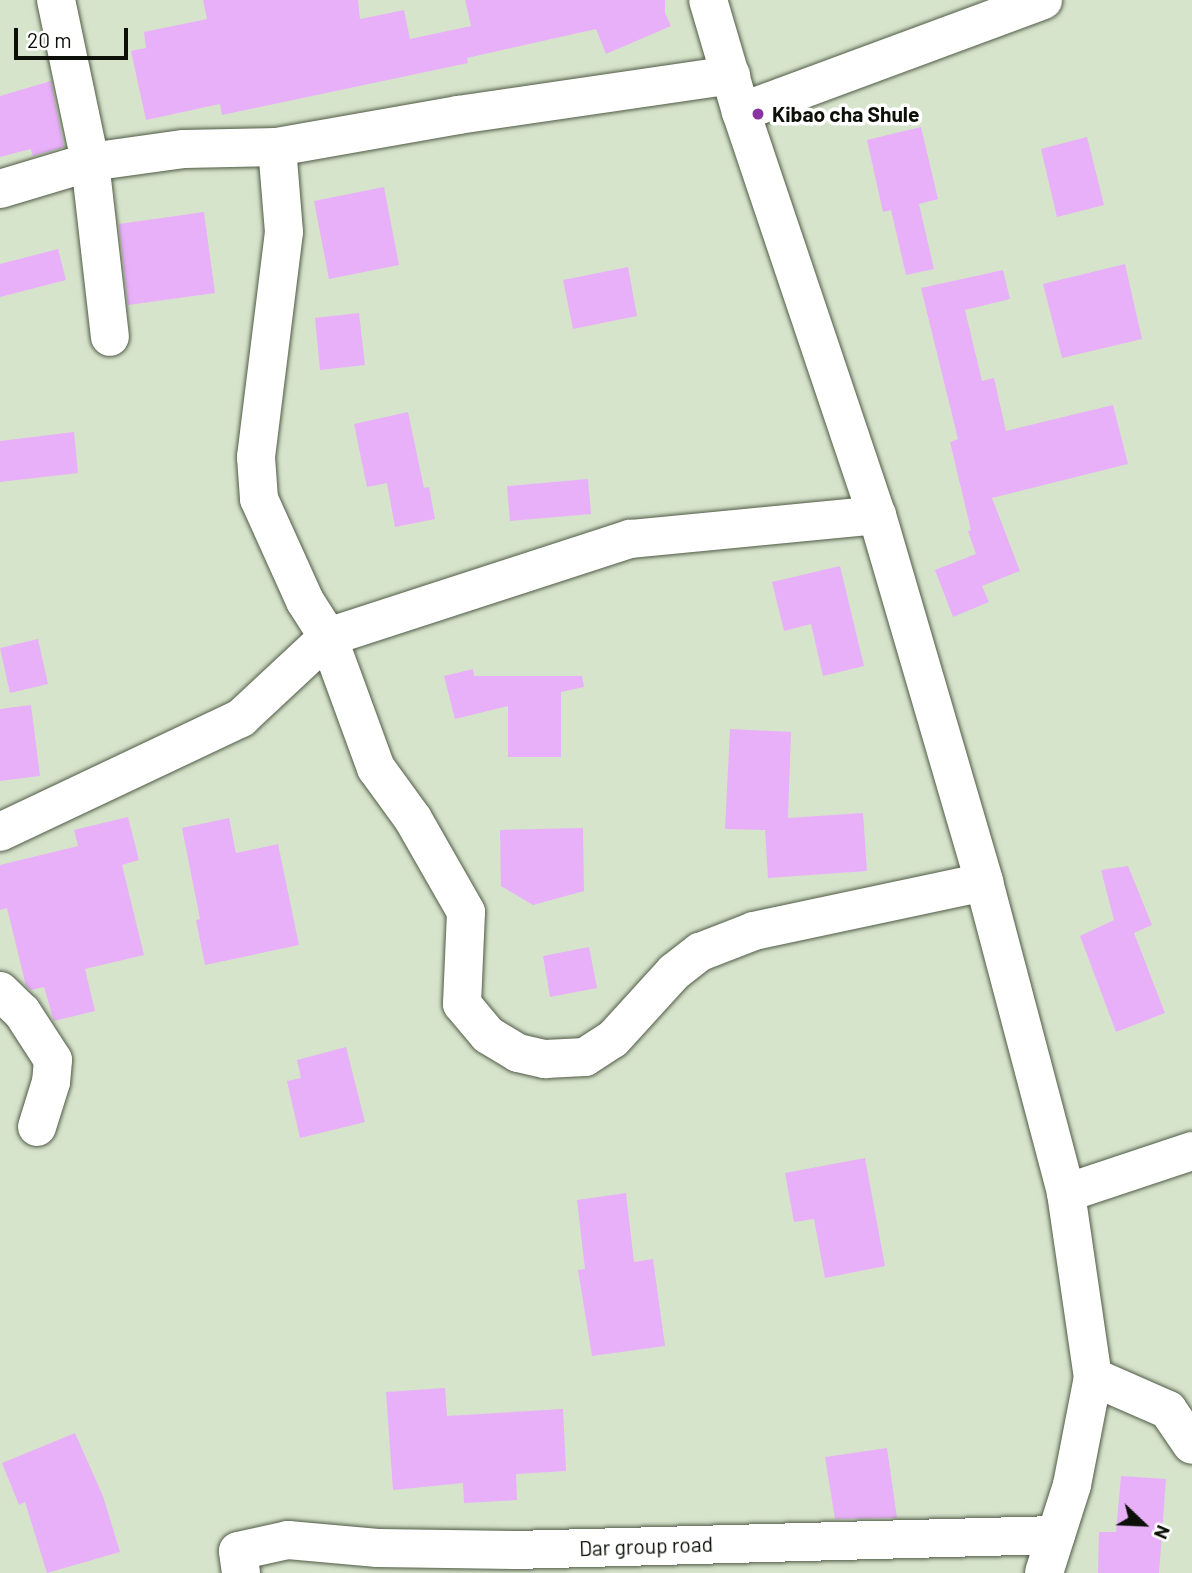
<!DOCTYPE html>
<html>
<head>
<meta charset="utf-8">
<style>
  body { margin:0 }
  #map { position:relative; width:1192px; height:1573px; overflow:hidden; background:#d7e4cc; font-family:Barlow,sans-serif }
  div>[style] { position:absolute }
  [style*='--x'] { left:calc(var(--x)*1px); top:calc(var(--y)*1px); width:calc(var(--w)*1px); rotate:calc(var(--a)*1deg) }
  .building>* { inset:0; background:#e8b0f8 }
  .roads { filter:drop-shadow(0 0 2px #505b46) drop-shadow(0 0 2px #505b46) }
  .minor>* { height:38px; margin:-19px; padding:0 19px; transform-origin:19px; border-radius:19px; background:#fff }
  .dots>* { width:19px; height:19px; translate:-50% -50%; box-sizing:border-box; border:4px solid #fff; border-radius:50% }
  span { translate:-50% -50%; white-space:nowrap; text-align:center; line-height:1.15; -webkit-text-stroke:7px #fff; paint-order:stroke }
  .poi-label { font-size:21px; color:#0c1008; font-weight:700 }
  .left { translate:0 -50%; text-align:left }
  .street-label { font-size:21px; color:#0c1008 }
  .north { position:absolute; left:1108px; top:1489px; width:70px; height:70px; -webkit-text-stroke:5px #fff; paint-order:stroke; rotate:113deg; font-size:19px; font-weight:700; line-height:28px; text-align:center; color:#0c1008 }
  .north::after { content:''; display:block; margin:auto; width:24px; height:32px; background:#0c1008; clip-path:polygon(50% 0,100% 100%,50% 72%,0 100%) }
  .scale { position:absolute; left:14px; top:28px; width:114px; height:32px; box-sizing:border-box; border:4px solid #0c1008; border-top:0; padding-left:9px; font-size:21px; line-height:24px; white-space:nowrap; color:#0c1008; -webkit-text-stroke:5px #fff; paint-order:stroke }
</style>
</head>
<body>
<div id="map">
  <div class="building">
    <div style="clip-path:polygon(203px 0,358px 0,360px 19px,404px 10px,410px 39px,471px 26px,465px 0,665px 0,665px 13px,671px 26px,606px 54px,596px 29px,467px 58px,468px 63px,222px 115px,220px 104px,146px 120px,131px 51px,146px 48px,144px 32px,207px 19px)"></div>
    <div style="clip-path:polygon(51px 81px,64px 147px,33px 156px,31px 149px,0 157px,0 96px)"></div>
    <div style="clip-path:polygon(921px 127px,938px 199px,919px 204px,934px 269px,906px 275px,891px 210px,883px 212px,867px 140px)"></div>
    <div style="clip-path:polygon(1087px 137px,1104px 205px,1057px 217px,1041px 149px)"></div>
    <div style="clip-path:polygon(384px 187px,399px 265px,329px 279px,314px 201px)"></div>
    <div style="clip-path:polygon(204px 212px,215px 293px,128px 305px,119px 224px)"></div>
    <div style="clip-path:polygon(58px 249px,66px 280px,0 297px,0 264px)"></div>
    <div style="clip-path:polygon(1125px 264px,1142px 339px,1062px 358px,1043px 284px)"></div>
    <div style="clip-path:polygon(628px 267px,637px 316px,573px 329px,563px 280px)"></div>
    <div style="clip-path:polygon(1003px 270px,1010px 299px,965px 310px,982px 381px,994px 378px,1006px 431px,1113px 405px,1128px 464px,992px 498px,1020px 571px,982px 586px,989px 602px,953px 617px,935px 570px,976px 554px,968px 531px,971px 530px,950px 442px,958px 439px,921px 288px)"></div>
    <div style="clip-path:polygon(359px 313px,365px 365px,320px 370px,315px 318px)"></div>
    <div style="clip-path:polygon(408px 412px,424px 488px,429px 487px,435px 519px,395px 527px,387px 483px,367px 487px,354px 424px)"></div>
    <div style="clip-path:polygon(74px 432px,78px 473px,0 482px,0 441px)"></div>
    <div style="clip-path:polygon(588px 479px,591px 514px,510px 521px,507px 486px)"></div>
    <div style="clip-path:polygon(840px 566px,864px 666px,823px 676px,811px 624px,784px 631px,772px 582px)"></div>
    <div style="clip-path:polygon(38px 639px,48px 684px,10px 693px,0 648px)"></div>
    <div style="clip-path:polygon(473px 669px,474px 676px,582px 676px,584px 687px,561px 692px,561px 757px,508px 757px,508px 706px,455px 719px,444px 676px)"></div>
    <div style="clip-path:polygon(31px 705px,40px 776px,0 781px,0 709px)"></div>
    <div style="clip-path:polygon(730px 729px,791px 732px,788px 818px,863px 813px,867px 871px,768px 878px,765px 830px,725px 829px)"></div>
    <div style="clip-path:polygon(128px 817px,139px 860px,122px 865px,144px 955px,85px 969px,95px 1011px,54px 1021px,44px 987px,31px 990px,26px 986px,7px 908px,0 910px,0 865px,78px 846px,74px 830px)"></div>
    <div style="clip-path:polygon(229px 818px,236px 853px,278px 844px,299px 945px,205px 965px,196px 920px,200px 919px,182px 828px)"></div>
    <div style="clip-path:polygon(583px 828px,584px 891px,533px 905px,501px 886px,500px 830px)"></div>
    <div style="clip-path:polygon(1128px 866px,1152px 925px,1134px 933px,1165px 1013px,1116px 1032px,1080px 936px,1114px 920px,1101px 870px)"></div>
    <div style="clip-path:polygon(589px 947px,597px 988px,550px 997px,543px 956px)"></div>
    <div style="clip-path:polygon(346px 1047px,365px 1122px,300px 1138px,287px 1081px,301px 1078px,297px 1060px)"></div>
    <div style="clip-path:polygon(865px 1158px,885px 1266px,825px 1278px,814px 1219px,794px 1222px,785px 1173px)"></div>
    <div style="clip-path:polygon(626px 1193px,634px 1262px,653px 1259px,665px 1346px,592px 1356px,578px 1270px,585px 1269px,577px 1200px)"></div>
    <div style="clip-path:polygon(445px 1388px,447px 1416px,563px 1409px,566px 1471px,516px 1474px,517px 1500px,464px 1503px,463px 1483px,393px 1490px,386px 1392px)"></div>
    <div style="clip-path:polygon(75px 1433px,103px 1496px,120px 1552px,47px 1573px,25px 1502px,19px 1505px,2px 1463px)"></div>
    <div style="clip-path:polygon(887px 1448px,897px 1518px,835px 1519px,825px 1457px)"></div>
    <div style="clip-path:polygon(1121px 1476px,1166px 1479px,1159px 1573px,1098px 1573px,1099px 1532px,1116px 1532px)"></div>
  </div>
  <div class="roads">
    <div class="minor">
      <div style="--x:56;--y:0;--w:166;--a:78.1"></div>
      <div style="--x:90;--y:162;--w:176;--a:83.5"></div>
      <div style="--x:708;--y:0;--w:117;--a:73.6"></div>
      <div style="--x:741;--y:112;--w:425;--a:71.4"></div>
      <div style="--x:877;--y:515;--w:382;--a:73.7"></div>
      <div style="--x:984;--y:882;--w:322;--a:75.2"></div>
      <div style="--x:1066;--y:1193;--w:186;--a:81.7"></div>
      <div style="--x:1093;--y:1377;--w:110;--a:101"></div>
      <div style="--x:1072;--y:1485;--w:92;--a:107.7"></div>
      <div style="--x:741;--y:112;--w:322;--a:-20.3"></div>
      <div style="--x:277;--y:147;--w:85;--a:85.3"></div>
      <div style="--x:284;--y:232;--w:227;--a:97.1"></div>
      <div style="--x:256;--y:457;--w:42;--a:85.9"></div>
      <div style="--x:259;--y:499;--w:112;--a:65.7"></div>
      <div style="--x:305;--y:601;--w:43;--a:57.4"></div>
      <div style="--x:328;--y:637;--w:140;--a:69.9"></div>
      <div style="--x:376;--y:768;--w:63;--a:54"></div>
      <div style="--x:413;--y:819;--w:107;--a:60.3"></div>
      <div style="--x:466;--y:912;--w:92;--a:92.5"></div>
      <div style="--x:462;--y:1004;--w:40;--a:50"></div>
      <div style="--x:488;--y:1035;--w:35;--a:31"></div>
      <div style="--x:518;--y:1053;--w:28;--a:13"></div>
      <div style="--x:545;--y:1059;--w:40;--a:-2.9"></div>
      <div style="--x:585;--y:1057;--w:33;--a:-33"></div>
      <div style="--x:613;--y:1039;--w:91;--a:-47.7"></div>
      <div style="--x:674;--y:972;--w:33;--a:-38"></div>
      <div style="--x:700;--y:952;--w:58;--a:-21.3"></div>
      <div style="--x:754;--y:931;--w:235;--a:-12"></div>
      <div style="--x:0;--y:189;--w:94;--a:-16.7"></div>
      <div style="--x:90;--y:162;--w:95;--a:-7.9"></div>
      <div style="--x:184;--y:149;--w:93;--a:-1.2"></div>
      <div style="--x:277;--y:147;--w:184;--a:-10"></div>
      <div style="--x:458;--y:115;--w:276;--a:-8.3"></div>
      <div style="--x:0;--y:832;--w:267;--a:-25.3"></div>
      <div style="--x:241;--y:718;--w:119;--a:-43"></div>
      <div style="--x:328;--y:637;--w:318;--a:-18"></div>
      <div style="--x:630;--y:539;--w:248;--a:-5.5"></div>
      <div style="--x:0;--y:991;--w:30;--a:44"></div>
      <div style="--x:22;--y:1012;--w:57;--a:57.1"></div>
      <div style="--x:53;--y:1060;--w:22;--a:95"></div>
      <div style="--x:51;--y:1082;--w:47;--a:107.3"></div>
      <div style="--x:1066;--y:1193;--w:133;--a:-18.4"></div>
      <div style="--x:1093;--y:1377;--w:82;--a:23.7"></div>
      <div style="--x:1168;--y:1410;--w:42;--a:55.6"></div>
      <div style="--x:241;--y:1573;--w:22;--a:-98"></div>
      <div style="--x:238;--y:1551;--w:51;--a:-12.4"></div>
      <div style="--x:288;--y:1540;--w:90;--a:5.1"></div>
      <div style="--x:378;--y:1548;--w:137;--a:0.8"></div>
      <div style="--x:515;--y:1550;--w:541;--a:-1.59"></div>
    </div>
  </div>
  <div class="dots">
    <div style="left:758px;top:114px;background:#8a34a1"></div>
  </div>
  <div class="poi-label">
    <span class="left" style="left:772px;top:114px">Kibao cha Shule</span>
  </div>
  <div class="street-label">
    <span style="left:646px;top:1546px;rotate:-2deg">Dar group road</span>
  </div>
  <div class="north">N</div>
  <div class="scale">20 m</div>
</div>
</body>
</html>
